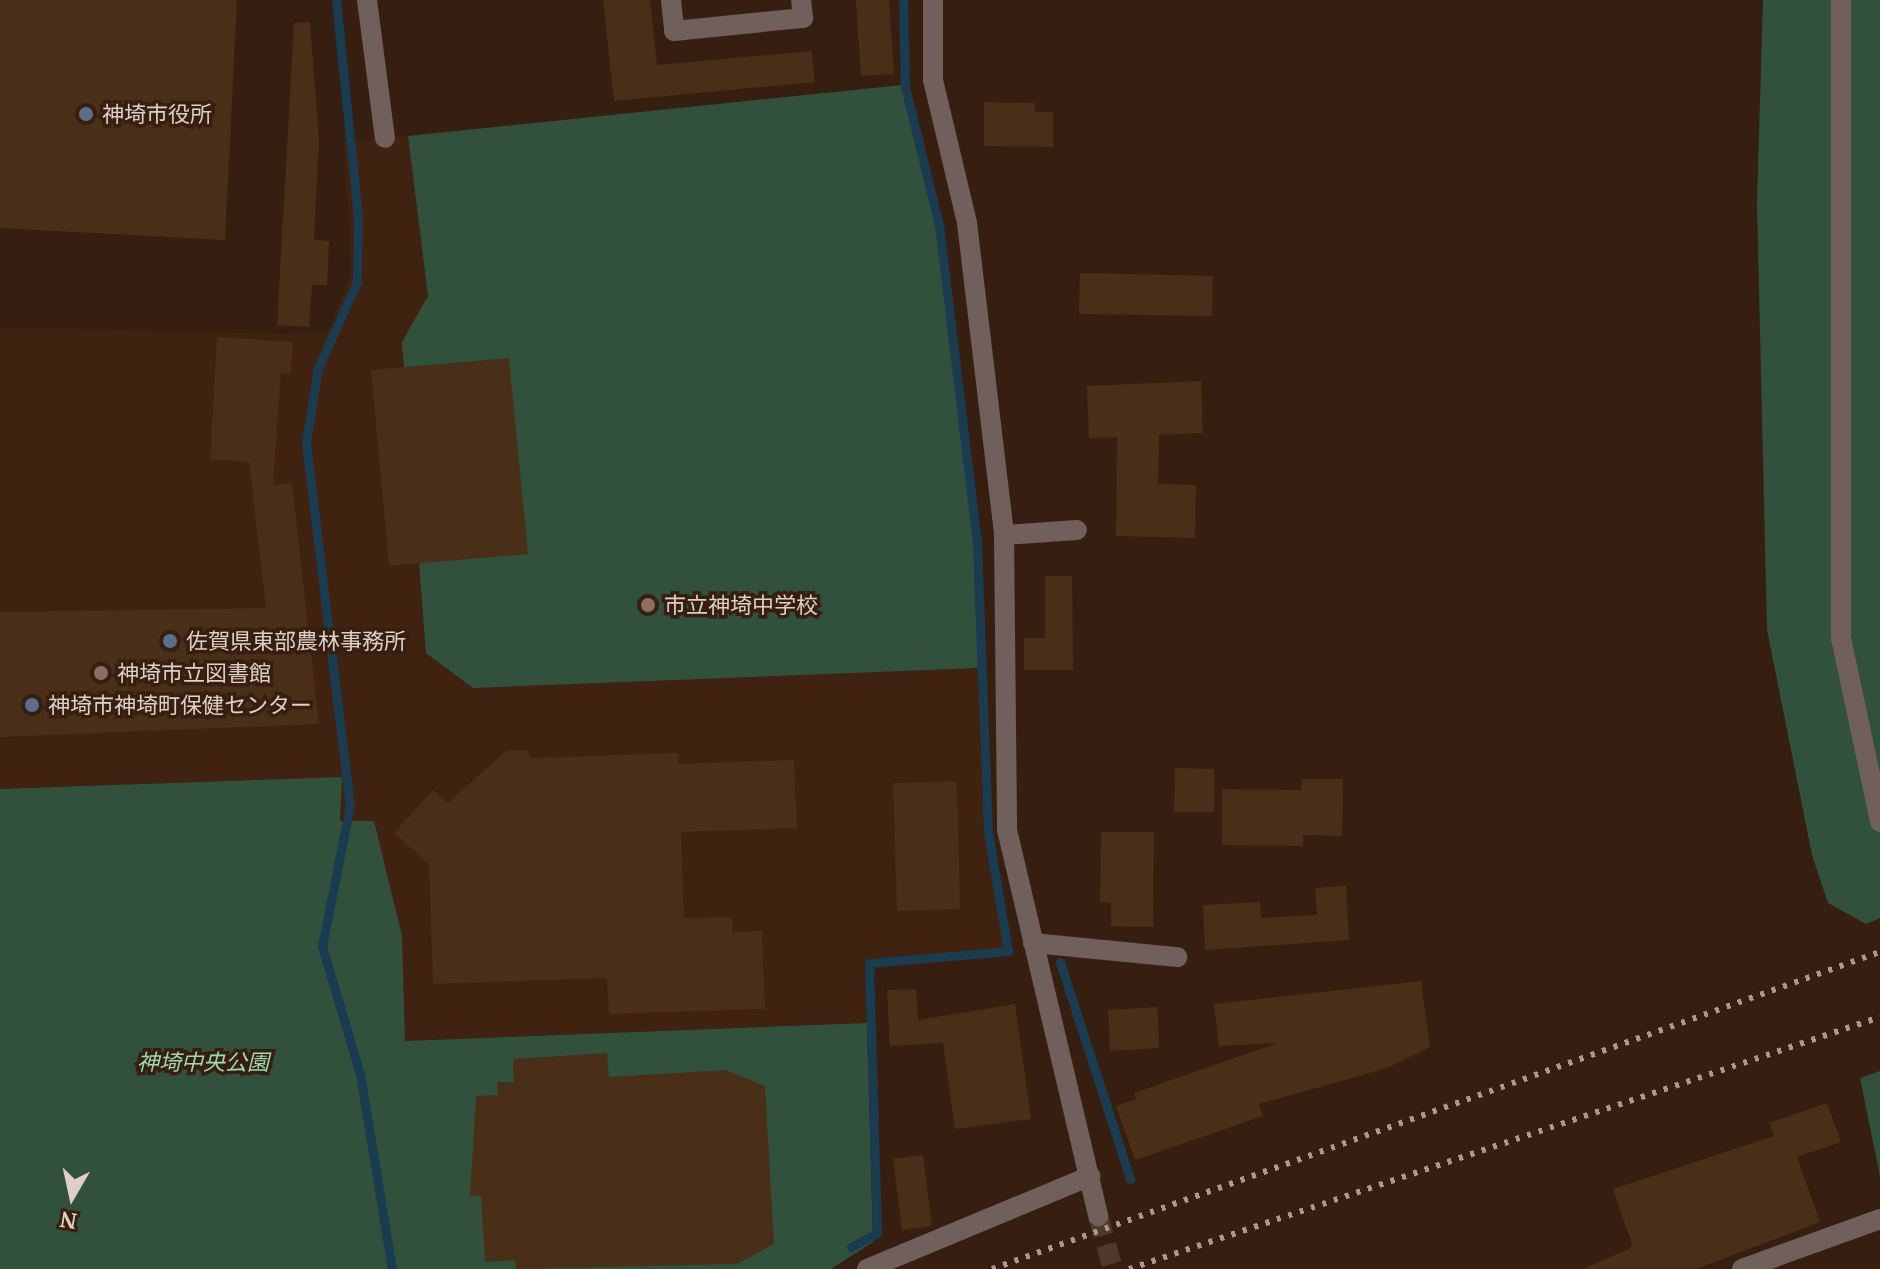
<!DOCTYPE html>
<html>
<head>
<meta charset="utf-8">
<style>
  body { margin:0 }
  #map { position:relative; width:1880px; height:1269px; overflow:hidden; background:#361f11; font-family:"PT Serif","Noto Sans JP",serif }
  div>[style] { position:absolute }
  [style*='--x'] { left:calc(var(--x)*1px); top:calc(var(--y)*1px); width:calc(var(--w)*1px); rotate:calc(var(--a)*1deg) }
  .built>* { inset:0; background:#3f2210 }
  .green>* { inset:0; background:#31513d }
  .stream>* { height:9px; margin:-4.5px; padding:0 4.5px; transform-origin:4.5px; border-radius:4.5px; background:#1b3b50 }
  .building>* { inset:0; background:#4a2f18 }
  .minor-tunnel>* { height:20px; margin-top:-10px; transform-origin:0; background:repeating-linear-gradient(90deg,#4f392c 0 20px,transparent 0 30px) }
  .minor>* { height:20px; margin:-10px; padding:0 10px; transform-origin:10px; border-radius:10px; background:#715f5c }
  .rail>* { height:6px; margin-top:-3px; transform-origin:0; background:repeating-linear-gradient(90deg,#ab998e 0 4px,transparent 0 12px) }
  .dots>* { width:22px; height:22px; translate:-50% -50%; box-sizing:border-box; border:4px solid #361f11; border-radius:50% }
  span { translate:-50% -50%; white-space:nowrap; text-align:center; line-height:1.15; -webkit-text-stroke:7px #361f11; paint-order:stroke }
  .poi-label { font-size:22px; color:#dfcfc6 }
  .left { translate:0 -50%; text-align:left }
  .park-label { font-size:22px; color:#9dd9b2; font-style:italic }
  .north { position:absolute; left:32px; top:1157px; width:80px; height:80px; -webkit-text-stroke:6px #361f11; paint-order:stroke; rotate:189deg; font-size:22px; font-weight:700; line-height:32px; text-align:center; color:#dfcfc6 }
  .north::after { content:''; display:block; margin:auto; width:28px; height:36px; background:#dfcfc6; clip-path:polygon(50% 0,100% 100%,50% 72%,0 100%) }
</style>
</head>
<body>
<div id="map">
  <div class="built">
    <div style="clip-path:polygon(902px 85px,936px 223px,974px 542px,984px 833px,1005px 953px,867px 966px,867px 1023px,405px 1041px,402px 936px,340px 821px,341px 777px,0 789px,0 327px,327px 335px,351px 274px,344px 142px)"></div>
  </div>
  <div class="green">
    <div style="clip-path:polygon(1763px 0,1880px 0,1880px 918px,1866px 924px,1828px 903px,1812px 855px,1767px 630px,1757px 202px)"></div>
    <div style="clip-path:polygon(902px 85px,936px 223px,974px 542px,978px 668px,473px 688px,426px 653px,402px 342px,428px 296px,408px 136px)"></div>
    <div style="clip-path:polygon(342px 777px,340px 821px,374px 821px,402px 936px,405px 1041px,867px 1023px,873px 1242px,831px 1269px,0 1269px,0 789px)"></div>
    <div style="clip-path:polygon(1880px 1071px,1880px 1176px,1860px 1078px)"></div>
  </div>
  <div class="stream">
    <div style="--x:336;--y:0;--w:217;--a:84.2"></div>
    <div style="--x:358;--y:216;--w:66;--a:90.9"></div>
    <div style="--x:357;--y:282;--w:94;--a:114.4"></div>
    <div style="--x:318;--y:368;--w:76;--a:99.1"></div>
    <div style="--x:306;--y:443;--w:365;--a:83.1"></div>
    <div style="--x:350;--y:805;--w:144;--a:101.2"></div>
    <div style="--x:322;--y:946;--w:134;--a:73.5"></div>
    <div style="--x:360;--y:1074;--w:198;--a:80.7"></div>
    <div style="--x:1060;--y:962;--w:228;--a:72.1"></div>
    <div style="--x:851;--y:1247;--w:30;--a:-28"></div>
    <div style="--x:877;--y:1233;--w:270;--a:-91.7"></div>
    <div style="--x:869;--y:963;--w:140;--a:-4.9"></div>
    <div style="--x:1008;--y:951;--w:121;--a:-99.5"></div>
    <div style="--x:988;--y:832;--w:289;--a:-92.2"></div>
    <div style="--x:977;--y:543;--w:320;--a:-96.8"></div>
    <div style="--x:939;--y:225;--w:142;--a:-103.8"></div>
    <div style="--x:905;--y:87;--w:87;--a:-91.3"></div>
  </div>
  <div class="building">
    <div style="clip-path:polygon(0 0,237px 0,225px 240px,0 228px)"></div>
    <div style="clip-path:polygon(603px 0,650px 0,657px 65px,812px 51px,814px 82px,614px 101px)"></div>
    <div style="clip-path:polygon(856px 0,889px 0,894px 74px,861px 76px)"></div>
    <div style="clip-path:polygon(310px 22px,319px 140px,314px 240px,329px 241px,327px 285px,312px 285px,309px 327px,277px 325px,294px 23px)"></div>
    <div style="clip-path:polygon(984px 102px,1035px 103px,1035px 112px,1053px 112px,1053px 147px,984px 146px)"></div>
    <div style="clip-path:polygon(1080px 273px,1213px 276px,1212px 316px,1079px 314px)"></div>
    <div style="clip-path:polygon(217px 337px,293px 342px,291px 374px,281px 373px,273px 485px,292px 483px,319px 724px,0 737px,0 612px,266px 608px,249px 462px,210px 459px)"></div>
    <div style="clip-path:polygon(509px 358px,528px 554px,389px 566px,371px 370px)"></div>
    <div style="clip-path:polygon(1201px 381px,1203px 433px,1159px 435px,1158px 484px,1196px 485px,1195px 538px,1116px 536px,1117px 437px,1089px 438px,1087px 386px)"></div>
    <div style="clip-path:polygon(1045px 576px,1072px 576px,1073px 670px,1024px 670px,1024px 638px,1045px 638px)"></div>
    <div style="clip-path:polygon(507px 750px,529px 750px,529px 758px,678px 753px,678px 764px,794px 760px,797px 828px,681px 832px,684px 918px,732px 917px,733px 932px,762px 931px,765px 1009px,609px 1014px,607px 978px,433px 984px,429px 864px,394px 833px,433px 790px,448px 803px)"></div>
    <div style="clip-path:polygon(1175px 768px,1214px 769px,1214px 812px,1174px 812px)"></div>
    <div style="clip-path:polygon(1302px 779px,1343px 779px,1342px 836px,1303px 835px,1303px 846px,1222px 845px,1222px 789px,1301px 790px)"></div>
    <div style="clip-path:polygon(957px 781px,960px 909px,897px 911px,893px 783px)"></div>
    <div style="clip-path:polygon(1101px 832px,1154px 832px,1153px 927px,1111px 926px,1111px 903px,1100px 902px)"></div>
    <div style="clip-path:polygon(1346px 886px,1349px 940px,1205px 950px,1203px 905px,1260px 902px,1261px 918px,1317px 915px,1315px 888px)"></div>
    <div style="clip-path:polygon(1421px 981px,1430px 1047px,1387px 1068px,1259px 1104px,1263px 1116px,1135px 1160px,1116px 1106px,1136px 1099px,1134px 1093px,1278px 1043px,1219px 1046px,1214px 1004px)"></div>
    <div style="clip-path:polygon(916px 989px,918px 1020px,1015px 1004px,1031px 1119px,955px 1129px,943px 1043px,890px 1046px,887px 990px)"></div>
    <div style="clip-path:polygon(1157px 1007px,1159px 1048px,1110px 1051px,1108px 1010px)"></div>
    <div style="clip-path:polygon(607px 1053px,609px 1077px,726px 1070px,765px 1086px,774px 1244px,737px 1264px,516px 1269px,515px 1260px,485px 1262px,481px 1196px,470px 1196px,476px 1096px,498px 1095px,497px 1082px,514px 1082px,513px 1059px)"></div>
    <div style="clip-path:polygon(1827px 1103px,1841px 1142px,1797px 1157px,1820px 1222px,1696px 1269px,1583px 1269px,1633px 1247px,1613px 1189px,1774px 1136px,1769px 1123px)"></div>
    <div style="clip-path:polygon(923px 1155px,932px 1226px,902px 1230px,893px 1159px)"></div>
  </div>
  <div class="minor-tunnel">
    <div style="--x:1098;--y:1216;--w:55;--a:74.2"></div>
  </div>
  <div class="minor">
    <div style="--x:367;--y:0;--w:139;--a:82.6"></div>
    <div style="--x:671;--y:0;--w:31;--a:84"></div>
    <div style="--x:674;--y:31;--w:130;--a:-5.8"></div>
    <div style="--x:803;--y:18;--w:18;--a:-96"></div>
    <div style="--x:933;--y:0;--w:80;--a:90"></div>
    <div style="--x:933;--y:80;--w:147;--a:76.6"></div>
    <div style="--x:967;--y:223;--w:314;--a:83.2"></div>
    <div style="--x:1004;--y:535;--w:295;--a:89.4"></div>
    <div style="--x:1007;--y:830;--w:397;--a:76.7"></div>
    <div style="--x:1841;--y:0;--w:638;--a:90"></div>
    <div style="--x:1841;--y:638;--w:188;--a:78"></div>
    <div style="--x:1004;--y:535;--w:73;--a:-3.9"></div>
    <div style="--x:1033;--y:943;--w:145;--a:5.6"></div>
    <div style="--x:867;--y:1269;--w:242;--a:-22.6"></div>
    <div style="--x:1742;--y:1269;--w:147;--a:-19.9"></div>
  </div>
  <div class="rail">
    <div style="--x:992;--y:1269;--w:943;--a:-19.65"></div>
    <div style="--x:1129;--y:1269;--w:792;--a:-18.55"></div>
  </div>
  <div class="dots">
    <div style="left:86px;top:114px;background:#5c6f8a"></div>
    <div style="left:648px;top:605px;background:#8d6e63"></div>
    <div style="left:170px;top:641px;background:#5c6f8a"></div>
    <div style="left:101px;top:673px;background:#8d6e63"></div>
    <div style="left:32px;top:705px;background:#5c6f8a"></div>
  </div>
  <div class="poi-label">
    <span class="left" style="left:102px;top:114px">神埼市役所</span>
    <span class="left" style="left:664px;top:605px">市立神埼中学校</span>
    <span class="left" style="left:186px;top:641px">佐賀県東部農林事務所</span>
    <span class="left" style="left:117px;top:673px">神埼市立図書館</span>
    <span class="left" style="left:48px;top:705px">神埼市神埼町保健センター</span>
  </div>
  <div class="park-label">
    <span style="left:203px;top:1062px">神埼中央公園</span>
  </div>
  <div class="north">N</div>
</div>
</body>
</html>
